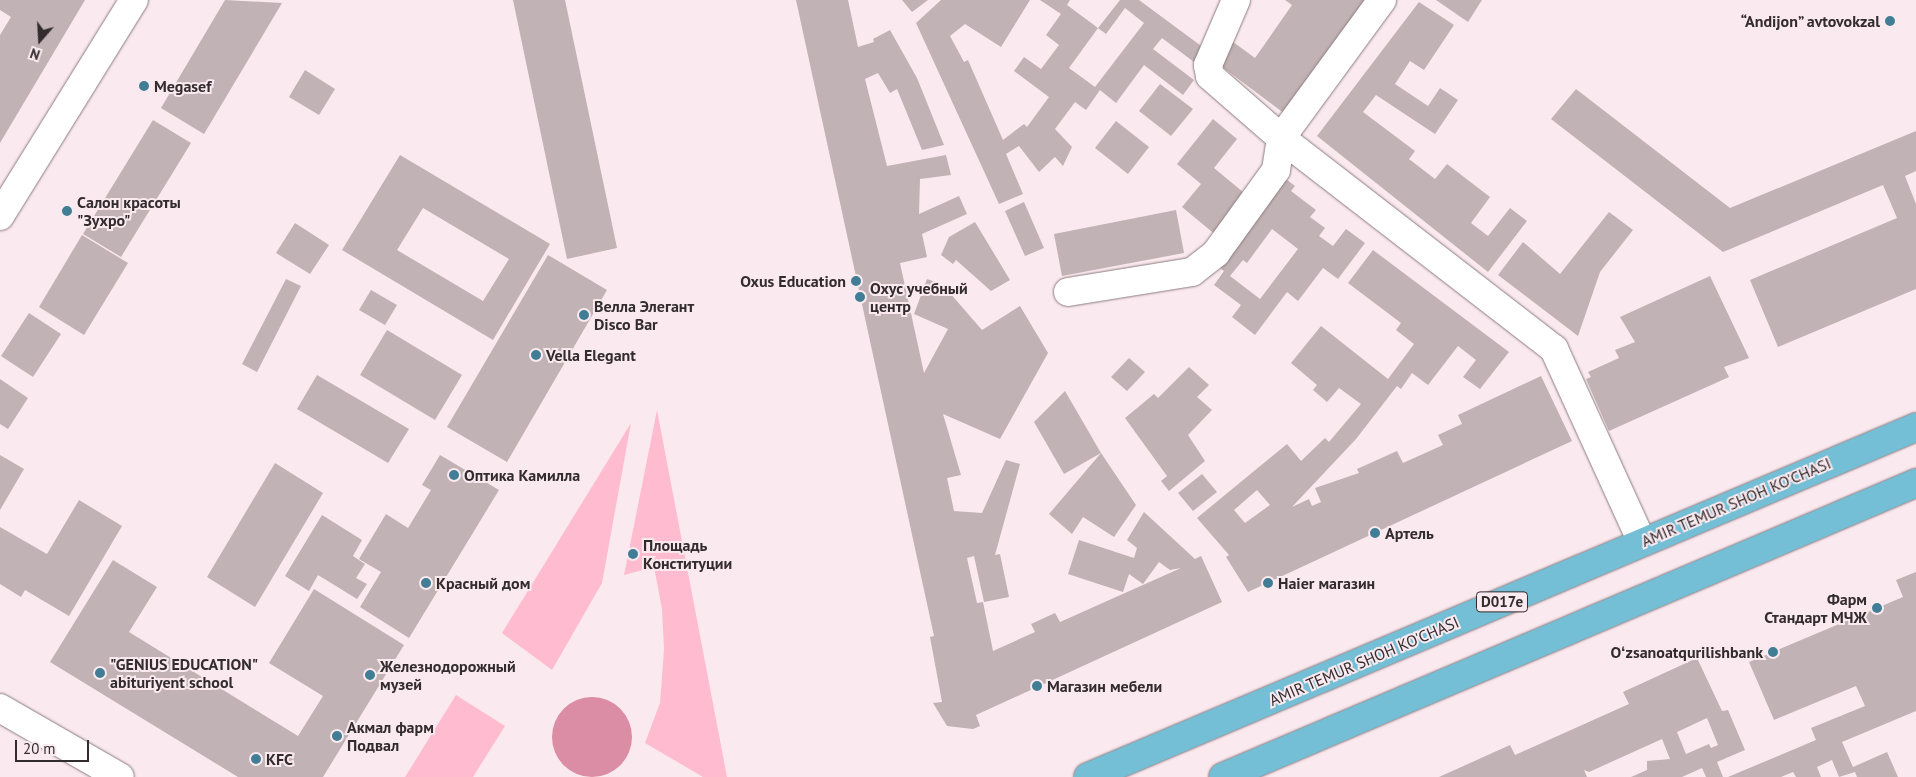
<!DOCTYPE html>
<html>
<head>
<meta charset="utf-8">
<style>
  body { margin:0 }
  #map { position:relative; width:1916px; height:777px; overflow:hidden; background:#fae9ee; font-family:"PT Sans",sans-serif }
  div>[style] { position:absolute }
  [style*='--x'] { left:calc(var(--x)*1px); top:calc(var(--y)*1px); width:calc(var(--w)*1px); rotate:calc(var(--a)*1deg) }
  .green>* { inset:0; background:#ffbcd1 }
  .water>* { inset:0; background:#db8da6 }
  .round { border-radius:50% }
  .building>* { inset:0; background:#c1b2b6 }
  .roads { filter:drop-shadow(0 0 1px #8b7c80) drop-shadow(0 0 1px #8b7c80) }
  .street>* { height:28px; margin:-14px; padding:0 14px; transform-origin:14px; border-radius:14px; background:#fff }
  .secondary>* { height:28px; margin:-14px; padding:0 14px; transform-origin:14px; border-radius:14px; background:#fff }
  .primary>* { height:28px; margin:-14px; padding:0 14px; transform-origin:14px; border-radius:14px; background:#74bfd6 }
  .dots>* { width:14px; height:14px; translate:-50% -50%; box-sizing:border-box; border:2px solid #fae9ee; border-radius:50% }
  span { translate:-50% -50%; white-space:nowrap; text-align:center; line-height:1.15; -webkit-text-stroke:4px #fae9ee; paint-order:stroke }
  .shield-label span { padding:1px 4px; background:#fae9ee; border:1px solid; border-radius:4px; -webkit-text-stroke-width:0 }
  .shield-label { font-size:15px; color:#322c2e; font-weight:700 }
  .poi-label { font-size:16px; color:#322c2e; font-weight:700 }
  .right { translate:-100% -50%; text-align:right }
  .left { translate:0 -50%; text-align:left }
  .street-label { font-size:16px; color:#322c2e }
  .north { position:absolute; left:15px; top:15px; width:50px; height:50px; -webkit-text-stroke:4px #fae9ee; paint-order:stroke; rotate:199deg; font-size:14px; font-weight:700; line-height:20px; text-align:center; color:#322c2e }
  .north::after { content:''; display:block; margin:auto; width:18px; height:22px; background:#322c2e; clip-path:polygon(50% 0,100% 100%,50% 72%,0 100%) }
  .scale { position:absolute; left:15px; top:740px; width:74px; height:22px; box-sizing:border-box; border:2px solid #322c2e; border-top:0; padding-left:6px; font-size:15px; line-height:18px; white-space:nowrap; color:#322c2e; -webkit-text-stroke:4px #fae9ee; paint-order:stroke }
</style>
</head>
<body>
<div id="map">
  <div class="green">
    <div style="clip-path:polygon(657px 410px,727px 777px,703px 777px,645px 743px,660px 703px,664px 649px,662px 609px,654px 567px,624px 575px)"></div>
    <div style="clip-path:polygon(631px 423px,602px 583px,552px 670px,502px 633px)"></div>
    <div style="clip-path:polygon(456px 695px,505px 726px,473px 777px,405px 777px)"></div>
  </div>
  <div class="water">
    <div class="round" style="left:552px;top:697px;width:80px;height:80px"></div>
  </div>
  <div class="building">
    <div style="clip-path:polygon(0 0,85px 0,0 143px,0 35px,11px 17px,0 10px)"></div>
    <div style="clip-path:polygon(225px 0,282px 3px,204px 134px,161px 108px)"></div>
    <div style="clip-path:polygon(513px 0,565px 0,617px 248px,567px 259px)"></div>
    <div style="clip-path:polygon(796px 0,848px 0,858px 47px,874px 42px,873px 39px,890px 30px,917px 78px,944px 145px,922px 150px,897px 89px,890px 93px,878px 73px,865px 79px,887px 166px,946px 155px,951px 175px,920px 179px,919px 214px,959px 196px,967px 214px,922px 234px,927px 257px,900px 263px,924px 373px,948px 329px,914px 314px,927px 279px,943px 285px,982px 330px,1020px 306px,1048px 353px,1000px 439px,943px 414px,961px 475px,947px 478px,954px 511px,982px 513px,1006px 460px,1020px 464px,995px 555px,1000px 554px,1009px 597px,984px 602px,974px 556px,967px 558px,977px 603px,983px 602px,993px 651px,1035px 632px,1031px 624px,1055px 613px,1060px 622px,1181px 568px,1170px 570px,1159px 562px,1143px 584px,1129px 574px,1123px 592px,1068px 574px,1079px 540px,1134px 558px,1137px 548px,1127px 540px,1144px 512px,1195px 559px,1201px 556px,1222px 602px,976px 715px,980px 726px,973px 729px,947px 726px,933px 703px,942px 702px,930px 637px,934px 636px)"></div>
    <div style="clip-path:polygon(902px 0,928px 0,912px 12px)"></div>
    <div style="clip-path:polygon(941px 0,1030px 0,1001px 47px,965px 24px,950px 36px,964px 62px,968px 60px,1003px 140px,1024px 124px,1027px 127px,1049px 97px,1014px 71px,1024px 57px,1041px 69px,1059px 45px,1046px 35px,1061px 14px,1040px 0,1070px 0,1067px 5px,1098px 28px,1069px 68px,1095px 87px,1144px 23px,1125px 8px,1106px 34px,1098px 28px,1120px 0,1139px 0,1208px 51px,1198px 65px,1162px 38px,1153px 49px,1194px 80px,1183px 95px,1144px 65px,1116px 103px,1100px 90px,1086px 110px,1075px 102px,1055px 129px,1072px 147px,1063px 166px,1055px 157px,1039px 172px,1019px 146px,1006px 154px,1023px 194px,999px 204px,916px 23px)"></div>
    <div style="clip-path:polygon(1285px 0,1370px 0,1285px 114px,1213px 60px,1229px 39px,1255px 58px,1292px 5px)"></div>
    <div style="clip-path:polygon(1436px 0,1482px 0,1468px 22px)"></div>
    <div style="clip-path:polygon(1419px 2px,1454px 25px,1424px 70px,1410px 61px,1395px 84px,1428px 106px,1440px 88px,1458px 100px,1435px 134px,1376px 95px,1363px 112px,1415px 151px,1409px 159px,1435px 179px,1447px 164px,1490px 197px,1471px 223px,1488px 236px,1510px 208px,1527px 221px,1488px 272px,1317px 136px)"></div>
    <div style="clip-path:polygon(305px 70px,335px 89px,319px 115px,289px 97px)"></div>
    <div style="clip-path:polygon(1160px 84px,1193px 109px,1171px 136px,1139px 111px)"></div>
    <div style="clip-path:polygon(1576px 89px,1730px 208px,1916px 131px,1916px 171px,1905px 176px,1916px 204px,1916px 289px,1778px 347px,1750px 280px,1897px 218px,1883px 185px,1723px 252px,1551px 119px)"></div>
    <div style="clip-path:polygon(1213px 119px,1237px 139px,1214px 168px,1249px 197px,1217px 236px,1182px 207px,1201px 184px,1177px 164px)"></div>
    <div style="clip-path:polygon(153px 120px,191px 143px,121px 257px,83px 234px)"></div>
    <div style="clip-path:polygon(1116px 121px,1149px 147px,1128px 174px,1095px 148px)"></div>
    <div style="clip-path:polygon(evenodd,400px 155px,550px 244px,493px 340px,342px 250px,400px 155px,423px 208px,509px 259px,483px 301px,397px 250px,423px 208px)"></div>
    <div style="clip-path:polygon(evenodd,1282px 176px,1295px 186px,1291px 191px,1316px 210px,1310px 217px,1325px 228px,1319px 236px,1333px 246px,1346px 229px,1365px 243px,1338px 279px,1323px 268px,1298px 301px,1287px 292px,1255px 335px,1232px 317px,1241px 305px,1214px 285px,1224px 271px,1215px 264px,1282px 176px,1272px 229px,1298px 249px,1260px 299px,1230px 276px,1243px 260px,1247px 263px,1272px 229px)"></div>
    <div style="clip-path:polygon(1024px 202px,1044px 248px,1025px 256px,1005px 211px)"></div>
    <div style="clip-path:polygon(1176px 210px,1184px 253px,1062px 276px,1054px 234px)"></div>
    <div style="clip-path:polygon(1609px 212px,1633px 230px,1600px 272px,1578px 336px,1498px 275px,1523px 242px,1560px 274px)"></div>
    <div style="clip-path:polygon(975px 222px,1010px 280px,991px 291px,956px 260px,953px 264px,941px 255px,949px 237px)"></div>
    <div style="clip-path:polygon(295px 223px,329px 245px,310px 274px,276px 253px)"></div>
    <div style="clip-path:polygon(82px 235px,128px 263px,84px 335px,39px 307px)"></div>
    <div style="clip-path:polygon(evenodd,1373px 250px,1509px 352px,1480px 389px,1463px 377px,1476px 360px,1458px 346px,1428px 385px,1412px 373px,1401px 389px,1397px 386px,1356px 439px,1292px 507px,1309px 499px,1312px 506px,1321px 502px,1315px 488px,1359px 473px,1357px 469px,1397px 451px,1403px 463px,1443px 445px,1438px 435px,1462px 424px,1458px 415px,1541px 376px,1572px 441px,1248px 592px,1226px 557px,1229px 555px,1197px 518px,1287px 444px,1301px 461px,1325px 438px,1329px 442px,1361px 404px,1339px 388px,1327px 402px,1313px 390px,1317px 385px,1291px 363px,1321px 326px,1388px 379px,1414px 344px,1396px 330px,1401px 323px,1348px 283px,1373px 250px,1257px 490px,1270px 505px,1245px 523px,1234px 510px,1257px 490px)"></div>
    <div style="clip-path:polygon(548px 255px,607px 290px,507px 462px,447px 427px)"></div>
    <div style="clip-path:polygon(1710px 276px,1749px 358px,1724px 367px,1729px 377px,1609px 431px,1586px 379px,1591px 377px,1588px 372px,1619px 358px,1615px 350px,1635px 342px,1620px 317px)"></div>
    <div style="clip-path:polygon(286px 279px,301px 286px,257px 372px,242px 364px)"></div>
    <div style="clip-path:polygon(371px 290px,397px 305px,385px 325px,359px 310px)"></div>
    <div style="clip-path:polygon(29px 313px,61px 334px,33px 377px,1px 356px)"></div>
    <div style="clip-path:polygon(387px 330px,462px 375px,435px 420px,360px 375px)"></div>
    <div style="clip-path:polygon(1129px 358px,1145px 372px,1127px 391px,1111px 377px)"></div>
    <div style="clip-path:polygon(1189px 367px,1209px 385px,1197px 397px,1212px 410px,1188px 435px,1205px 461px,1169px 491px,1161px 481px,1167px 476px,1125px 418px,1154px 394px,1158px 398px)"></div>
    <div style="clip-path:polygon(317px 375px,409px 429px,388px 463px,297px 409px)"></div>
    <div style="clip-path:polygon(0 379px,28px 398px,8px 429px,0 424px)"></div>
    <div style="clip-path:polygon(1065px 391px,1101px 453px,1064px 474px,1034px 422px)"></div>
    <div style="clip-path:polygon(1101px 453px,1136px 505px,1114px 537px,1083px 517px,1072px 534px,1049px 514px)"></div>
    <div style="clip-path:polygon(0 455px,24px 469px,0 510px)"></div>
    <div style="clip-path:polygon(440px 455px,499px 490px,409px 638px,360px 607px,381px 572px,359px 559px,386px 514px,408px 528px,431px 490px,422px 485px)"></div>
    <div style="clip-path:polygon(275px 463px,323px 493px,255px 607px,207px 577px)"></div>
    <div style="clip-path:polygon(1202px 474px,1217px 492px,1193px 511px,1178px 493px)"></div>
    <div style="clip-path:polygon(79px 500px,122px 526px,69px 616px,25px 590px,21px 597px,0 584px,0 527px,47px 554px)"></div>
    <div style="clip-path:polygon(322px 515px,362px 540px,353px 556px,365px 564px,356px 578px,367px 584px,357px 599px,318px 575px,309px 591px,285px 576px)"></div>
    <div style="clip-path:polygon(113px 560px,157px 587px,129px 632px,298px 736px,323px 696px,269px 663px,314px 589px,404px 645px,323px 777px,238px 777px,50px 662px)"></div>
    <div style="clip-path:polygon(1916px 572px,1916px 711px,1842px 742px,1853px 767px,1887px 752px,1898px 777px,1857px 777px,1855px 772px,1839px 777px,1832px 760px,1817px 767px,1821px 777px,1796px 777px,1793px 772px,1781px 777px,1728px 777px,1816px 740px,1811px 728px,1865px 706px,1856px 686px,1774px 720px,1749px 662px,1903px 597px,1896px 580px)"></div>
    <div style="clip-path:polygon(evenodd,1697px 658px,1722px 711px,1728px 710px,1745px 750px,1717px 762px,1723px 777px,1706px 777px,1702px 768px,1682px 777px,1631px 777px,1647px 770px,1647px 761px,1670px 759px,1662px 739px,1589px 772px,1584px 770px,1587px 777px,1439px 777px,1510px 745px,1515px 755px,1629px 704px,1623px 692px,1697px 658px,1707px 718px,1718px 745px,1711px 748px,1709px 744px,1686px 754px,1677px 732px,1707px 718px)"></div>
  </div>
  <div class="roads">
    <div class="street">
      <div style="--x:1236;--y:0;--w:71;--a:113.3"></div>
      <div style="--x:1208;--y:65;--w:11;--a:80"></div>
      <div style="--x:1210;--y:76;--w:94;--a:41.1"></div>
      <div style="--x:1281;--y:138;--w:345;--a:37.7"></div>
      <div style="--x:1554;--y:349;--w:212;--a:65.5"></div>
      <div style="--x:1068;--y:292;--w:126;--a:-9.2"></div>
      <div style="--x:1192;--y:272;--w:31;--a:-38"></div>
      <div style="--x:1216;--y:253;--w:102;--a:-54.1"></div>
      <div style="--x:1276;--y:170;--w:32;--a:-81"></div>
      <div style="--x:1281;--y:138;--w:171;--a:-53.8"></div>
      <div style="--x:0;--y:708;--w:138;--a:29.9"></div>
    </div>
    <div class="secondary">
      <div style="--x:0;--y:216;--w:254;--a:-58.2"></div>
    </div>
    <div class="primary">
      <div style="--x:1088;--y:777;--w:899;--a:-22.91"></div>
      <div style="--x:1223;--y:777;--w:753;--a:-22.99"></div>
    </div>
  </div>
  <div class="dots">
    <div style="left:1890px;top:21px;background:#417e95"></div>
    <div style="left:144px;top:86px;background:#417e95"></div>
    <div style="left:67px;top:211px;background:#417e95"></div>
    <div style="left:856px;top:281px;background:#417e95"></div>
    <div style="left:860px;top:297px;background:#417e95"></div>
    <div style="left:584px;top:315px;background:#417e95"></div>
    <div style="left:536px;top:355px;background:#417e95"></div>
    <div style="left:454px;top:475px;background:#417e95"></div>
    <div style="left:1375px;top:533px;background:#417e95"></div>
    <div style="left:633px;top:554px;background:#417e95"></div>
    <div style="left:426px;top:583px;background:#417e95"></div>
    <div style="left:1268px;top:583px;background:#417e95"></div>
    <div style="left:1877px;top:608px;background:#417e95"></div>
    <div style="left:1773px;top:652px;background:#417e95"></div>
    <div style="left:100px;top:673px;background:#417e95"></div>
    <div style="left:370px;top:675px;background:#417e95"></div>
    <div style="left:1037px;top:686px;background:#417e95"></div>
    <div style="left:337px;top:736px;background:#417e95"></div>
    <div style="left:256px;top:759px;background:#417e95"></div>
  </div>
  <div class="shield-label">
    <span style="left:1502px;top:602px">D017e</span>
  </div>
  <div class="poi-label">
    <span class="right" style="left:1880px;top:21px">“Andijon” avtovokzal</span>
    <span class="left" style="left:154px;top:86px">Megasef</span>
    <span class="left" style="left:77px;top:211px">Салон красоты<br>"Зухро"</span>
    <span class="right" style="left:846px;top:281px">Oxus Education</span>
    <span class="left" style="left:870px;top:297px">Охус учебный<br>центр</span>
    <span class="left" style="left:594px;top:315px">Велла Элегант<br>Disco Bar</span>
    <span class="left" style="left:546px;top:355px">Vella Elegant</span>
    <span class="left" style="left:464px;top:475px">Оптика Камилла</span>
    <span class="left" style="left:1385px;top:533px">Артель</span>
    <span class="left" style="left:643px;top:554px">Площадь<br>Конституции</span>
    <span class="left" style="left:436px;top:583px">Красный дом</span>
    <span class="left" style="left:1278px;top:583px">Haier магазин</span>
    <span class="right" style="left:1867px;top:608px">Фарм<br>Стандарт МЧЖ</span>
    <span class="right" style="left:1763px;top:652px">Oʻzsanoatqurilishbank</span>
    <span class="left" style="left:110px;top:673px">"GENIUS EDUCATION"<br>abituriyent school</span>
    <span class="left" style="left:380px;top:675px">Железнодорожный<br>музей</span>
    <span class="left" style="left:1047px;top:686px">Магазин мебели</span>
    <span class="left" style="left:347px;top:736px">Акмал фарм<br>Подвал</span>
    <span class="left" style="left:266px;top:759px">KFC</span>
  </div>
  <div class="street-label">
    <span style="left:1736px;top:502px;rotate:-23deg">AMIR TEMUR SHOH KO'CHASI</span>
    <span style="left:1364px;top:661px;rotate:-23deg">AMIR TEMUR SHOH KO'CHASI</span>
  </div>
  <div class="north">N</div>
  <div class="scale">20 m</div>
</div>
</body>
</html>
